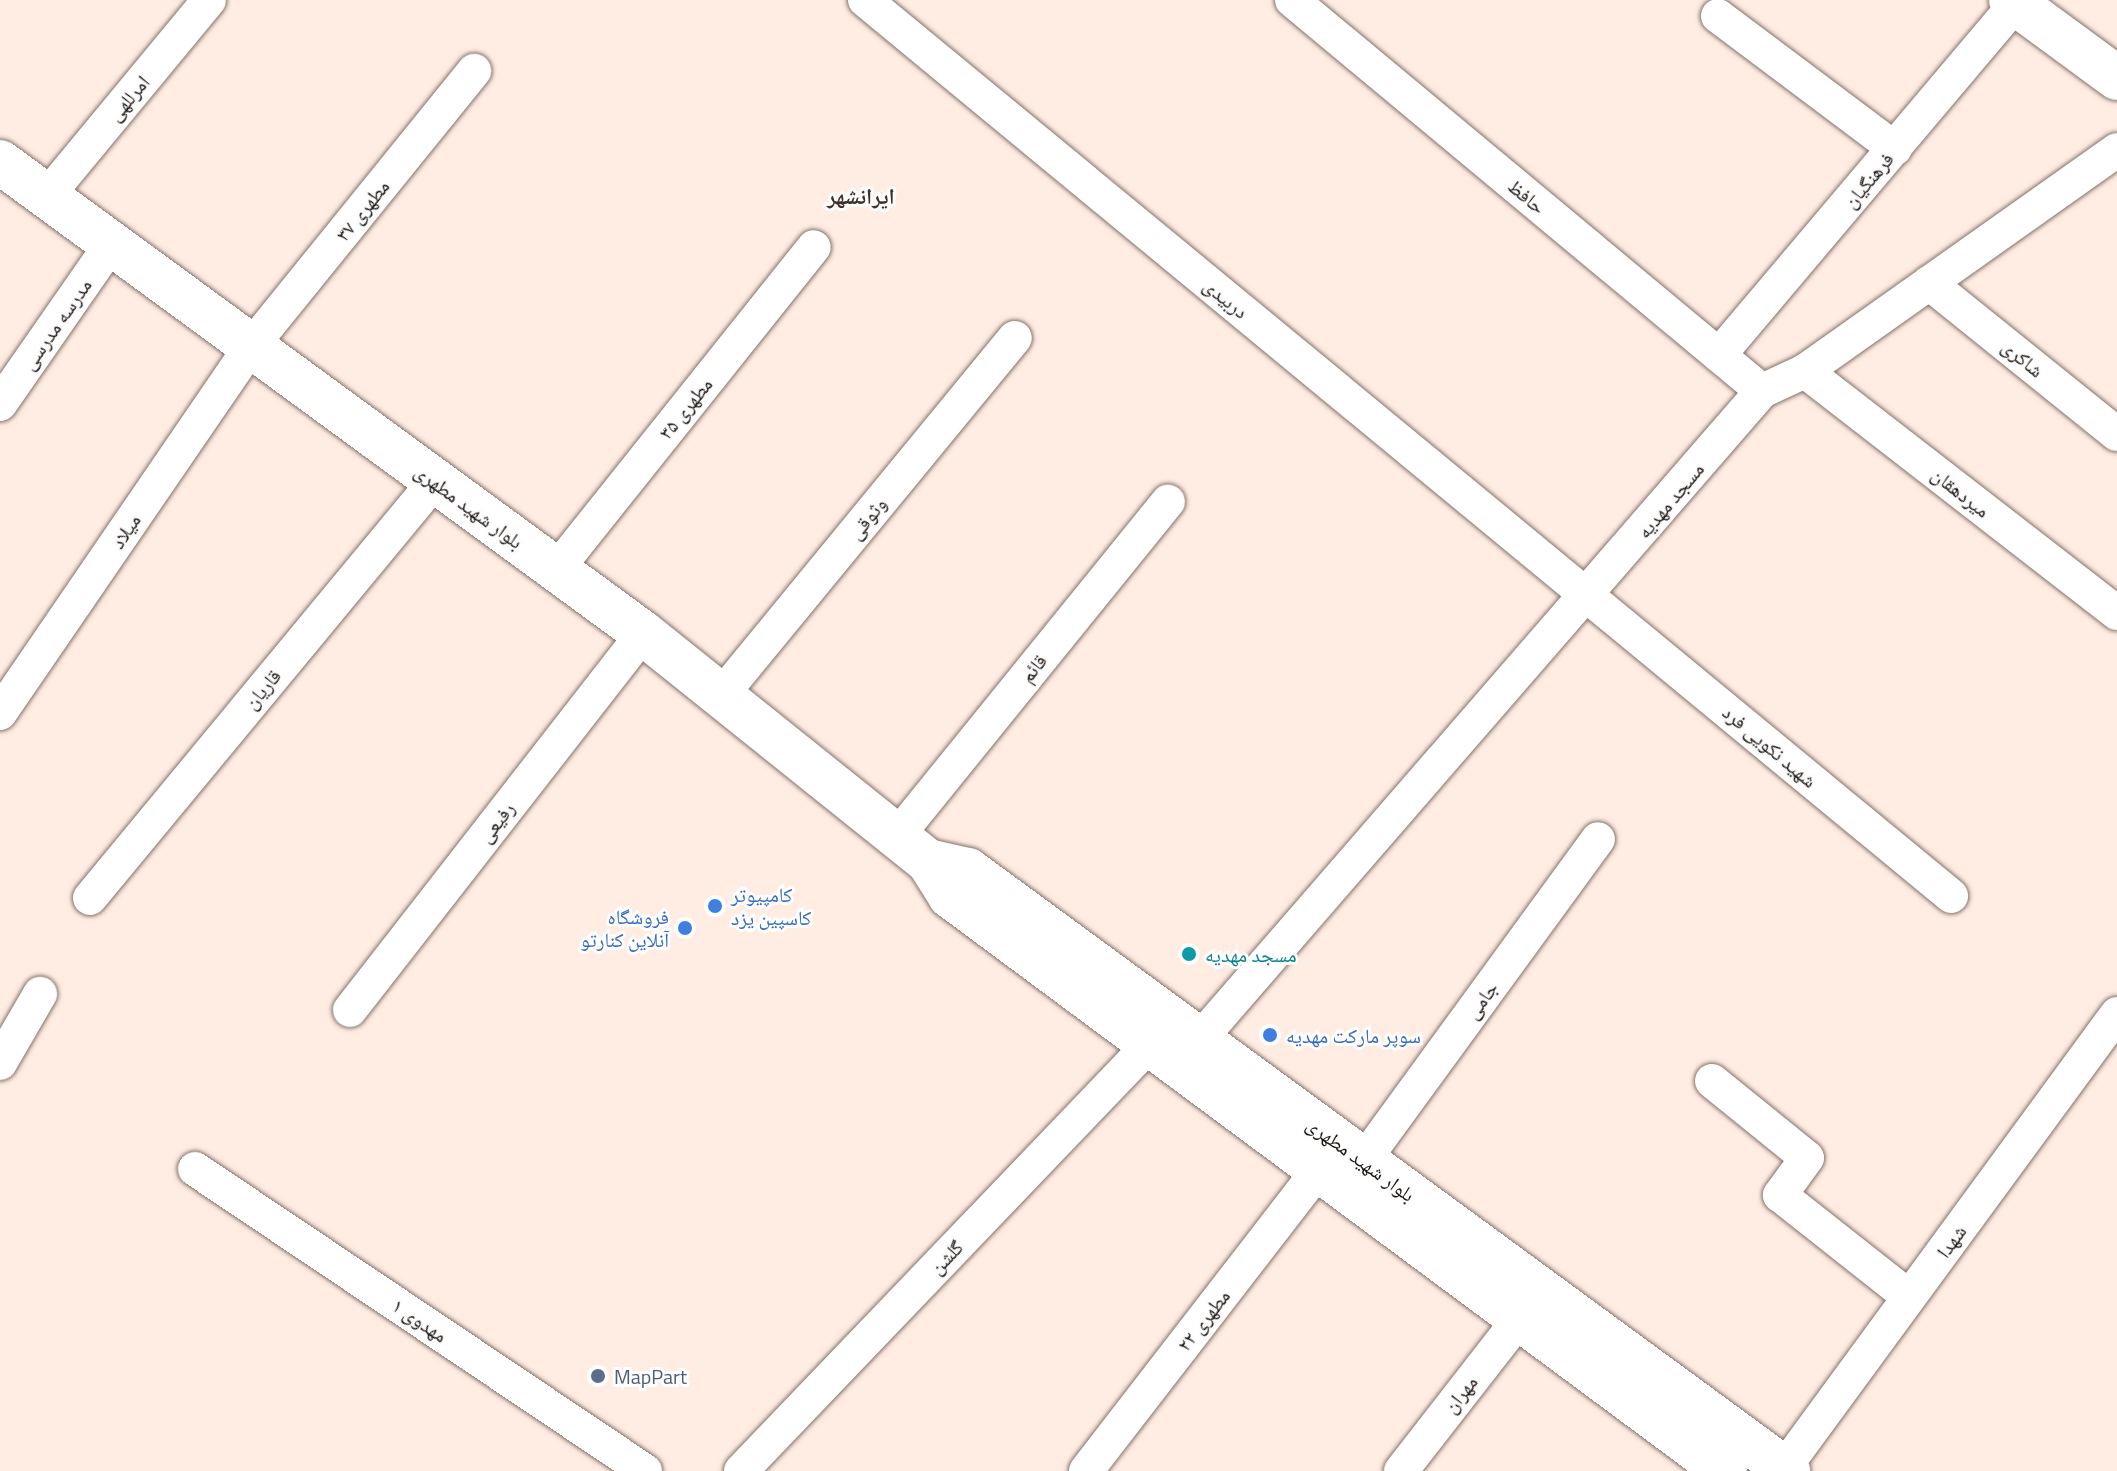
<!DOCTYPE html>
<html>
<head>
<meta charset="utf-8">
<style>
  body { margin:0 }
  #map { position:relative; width:2117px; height:1471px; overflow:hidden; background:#ffece2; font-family:"Titillium Web","Noto Naskh Arabic",sans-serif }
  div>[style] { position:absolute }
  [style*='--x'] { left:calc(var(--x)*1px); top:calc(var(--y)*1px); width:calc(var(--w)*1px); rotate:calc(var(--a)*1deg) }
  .roads { filter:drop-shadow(0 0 2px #84736b) drop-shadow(0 0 2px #84736b) }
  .minor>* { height:34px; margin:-17px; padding:0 17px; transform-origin:17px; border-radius:17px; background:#fff }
  .secondary>* { height:44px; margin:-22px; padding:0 22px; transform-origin:22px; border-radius:22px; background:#fff }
  .dots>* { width:22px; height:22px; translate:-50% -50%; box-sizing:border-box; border:4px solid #fdfdfd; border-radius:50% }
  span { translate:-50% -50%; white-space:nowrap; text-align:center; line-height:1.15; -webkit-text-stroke:6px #fdfdfd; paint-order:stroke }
  .street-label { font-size:20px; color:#1d1714 }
  .shop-label { font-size:20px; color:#366cbe }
  .left { translate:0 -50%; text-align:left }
  .right { translate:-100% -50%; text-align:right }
  .culture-label { font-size:20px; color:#0d838f }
  .service-label { font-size:20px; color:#4e5e75 }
  .neighbourhood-label { font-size:22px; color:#40312a; font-weight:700 }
</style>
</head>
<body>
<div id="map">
  <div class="roads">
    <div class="minor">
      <div style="--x:865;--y:0;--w:1408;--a:39.52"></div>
      <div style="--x:1292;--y:0;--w:611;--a:39.76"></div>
      <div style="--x:1718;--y:16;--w:221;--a:36.9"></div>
      <div style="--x:47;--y:196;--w:254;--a:-50.4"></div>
      <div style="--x:1929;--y:283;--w:241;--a:38.8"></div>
      <div style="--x:1719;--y:355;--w:465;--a:-49.8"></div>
      <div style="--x:1805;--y:371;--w:395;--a:37.8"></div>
      <div style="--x:0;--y:404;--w:195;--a:-55.2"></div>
      <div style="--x:556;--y:570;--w:413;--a:-51.4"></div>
      <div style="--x:719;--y:698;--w:466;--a:-50.6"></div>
      <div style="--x:0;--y:713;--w:441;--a:-55.6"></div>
      <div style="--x:249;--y:349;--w:358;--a:-51"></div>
      <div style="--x:898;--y:835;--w:429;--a:-51"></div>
      <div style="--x:90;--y:898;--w:541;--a:-50.4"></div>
      <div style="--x:350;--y:1010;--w:477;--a:-52.1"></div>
      <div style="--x:1199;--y:1040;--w:859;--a:-49.06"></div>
      <div style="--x:1762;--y:391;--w:47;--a:-24.9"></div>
      <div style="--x:1805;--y:371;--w:382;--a:-35.3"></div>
      <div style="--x:0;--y:1063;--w:80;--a:-59.9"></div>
      <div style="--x:1712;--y:1081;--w:122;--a:39"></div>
      <div style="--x:1807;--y:1158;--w:46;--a:126.1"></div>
      <div style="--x:1780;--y:1195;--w:164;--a:38.3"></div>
      <div style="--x:1364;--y:1160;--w:397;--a:-53.9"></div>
      <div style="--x:195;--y:1169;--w:542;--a:33.87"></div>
      <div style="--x:1784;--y:1468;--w:563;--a:-53.74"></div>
      <div style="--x:741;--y:1471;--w:593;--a:-46.23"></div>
      <div style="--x:1086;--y:1471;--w:383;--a:-52.3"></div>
      <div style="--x:1401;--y:1471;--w:194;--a:-52.1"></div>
    </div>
    <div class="secondary">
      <div style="--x:2011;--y:0;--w:132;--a:36.3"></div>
      <div style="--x:0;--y:162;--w:797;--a:36.22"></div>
      <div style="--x:643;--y:633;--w:365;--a:38.7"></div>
      <div style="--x:928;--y:861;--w:41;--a:57.8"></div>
      <div style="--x:950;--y:896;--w:965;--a:36.57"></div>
      <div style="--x:928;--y:861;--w:41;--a:12.7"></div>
      <div style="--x:968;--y:870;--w:1017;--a:36.24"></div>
    </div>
  </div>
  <div class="dots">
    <div style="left:715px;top:906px;background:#3f7fe0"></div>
    <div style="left:685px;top:928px;background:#3f7fe0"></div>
    <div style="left:1189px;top:954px;background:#0f9aa8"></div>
    <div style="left:1270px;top:1035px;background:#3f7fe0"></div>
    <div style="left:598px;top:1376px;background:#5c6f8a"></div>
  </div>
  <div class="street-label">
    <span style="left:128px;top:98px;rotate:-50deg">امرللهی</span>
    <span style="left:1868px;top:180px;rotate:-50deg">فرهنگیان</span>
    <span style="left:1527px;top:196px;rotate:40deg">حافظ</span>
    <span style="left:362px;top:210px;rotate:-51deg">مطهری ۳۷</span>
    <span style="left:1226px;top:298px;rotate:39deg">دربیدی</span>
    <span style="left:56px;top:324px;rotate:-55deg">مدرسه مدرسی</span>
    <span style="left:2023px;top:358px;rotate:39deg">شاکری</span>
    <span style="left:685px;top:408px;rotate:-51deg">مطهری ۳۵</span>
    <span style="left:1961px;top:492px;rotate:38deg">میردهقان</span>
    <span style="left:1670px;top:500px;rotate:-50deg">مسجد مهدیه</span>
    <span style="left:469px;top:506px;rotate:36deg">بلوار شهید مطهری</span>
    <span style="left:867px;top:518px;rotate:-51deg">وثوقی</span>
    <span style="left:125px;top:531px;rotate:-56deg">میلاد</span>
    <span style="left:1033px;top:668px;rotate:-51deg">قائم</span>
    <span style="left:262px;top:689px;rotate:-50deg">قاریان</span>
    <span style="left:1770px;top:746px;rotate:40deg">شهید نکویی فرد</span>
    <span style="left:496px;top:822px;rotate:-52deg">رفیعی</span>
    <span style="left:1481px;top:1000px;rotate:-54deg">جامی</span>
    <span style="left:1361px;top:1159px;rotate:36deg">بلوار شهید مطهری</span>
    <span style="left:1951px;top:1241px;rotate:-54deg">شهدا</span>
    <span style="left:946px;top:1257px;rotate:-46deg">گلشن</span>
    <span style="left:420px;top:1320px;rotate:34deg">مهدوی ۱</span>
    <span style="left:1203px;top:1320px;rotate:-52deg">مطهری ۲۲</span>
    <span style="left:1460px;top:1394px;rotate:-52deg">مهران</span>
  </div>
  <div class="shop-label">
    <span class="left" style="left:731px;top:906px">کامپیوتر<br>کاسپین یزد</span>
    <span class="right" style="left:669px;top:928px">فروشگاه<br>آنلاین کنارتو</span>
    <span class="left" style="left:1286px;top:1035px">سوپر مارکت مهدیه</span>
  </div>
  <div class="culture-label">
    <span class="left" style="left:1205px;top:954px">مسجد مهدیه</span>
  </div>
  <div class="service-label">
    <span class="left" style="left:614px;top:1376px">MapPart</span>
  </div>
  <div class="neighbourhood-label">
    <span style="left:861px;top:197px">ایرانشهر</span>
  </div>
</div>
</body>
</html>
